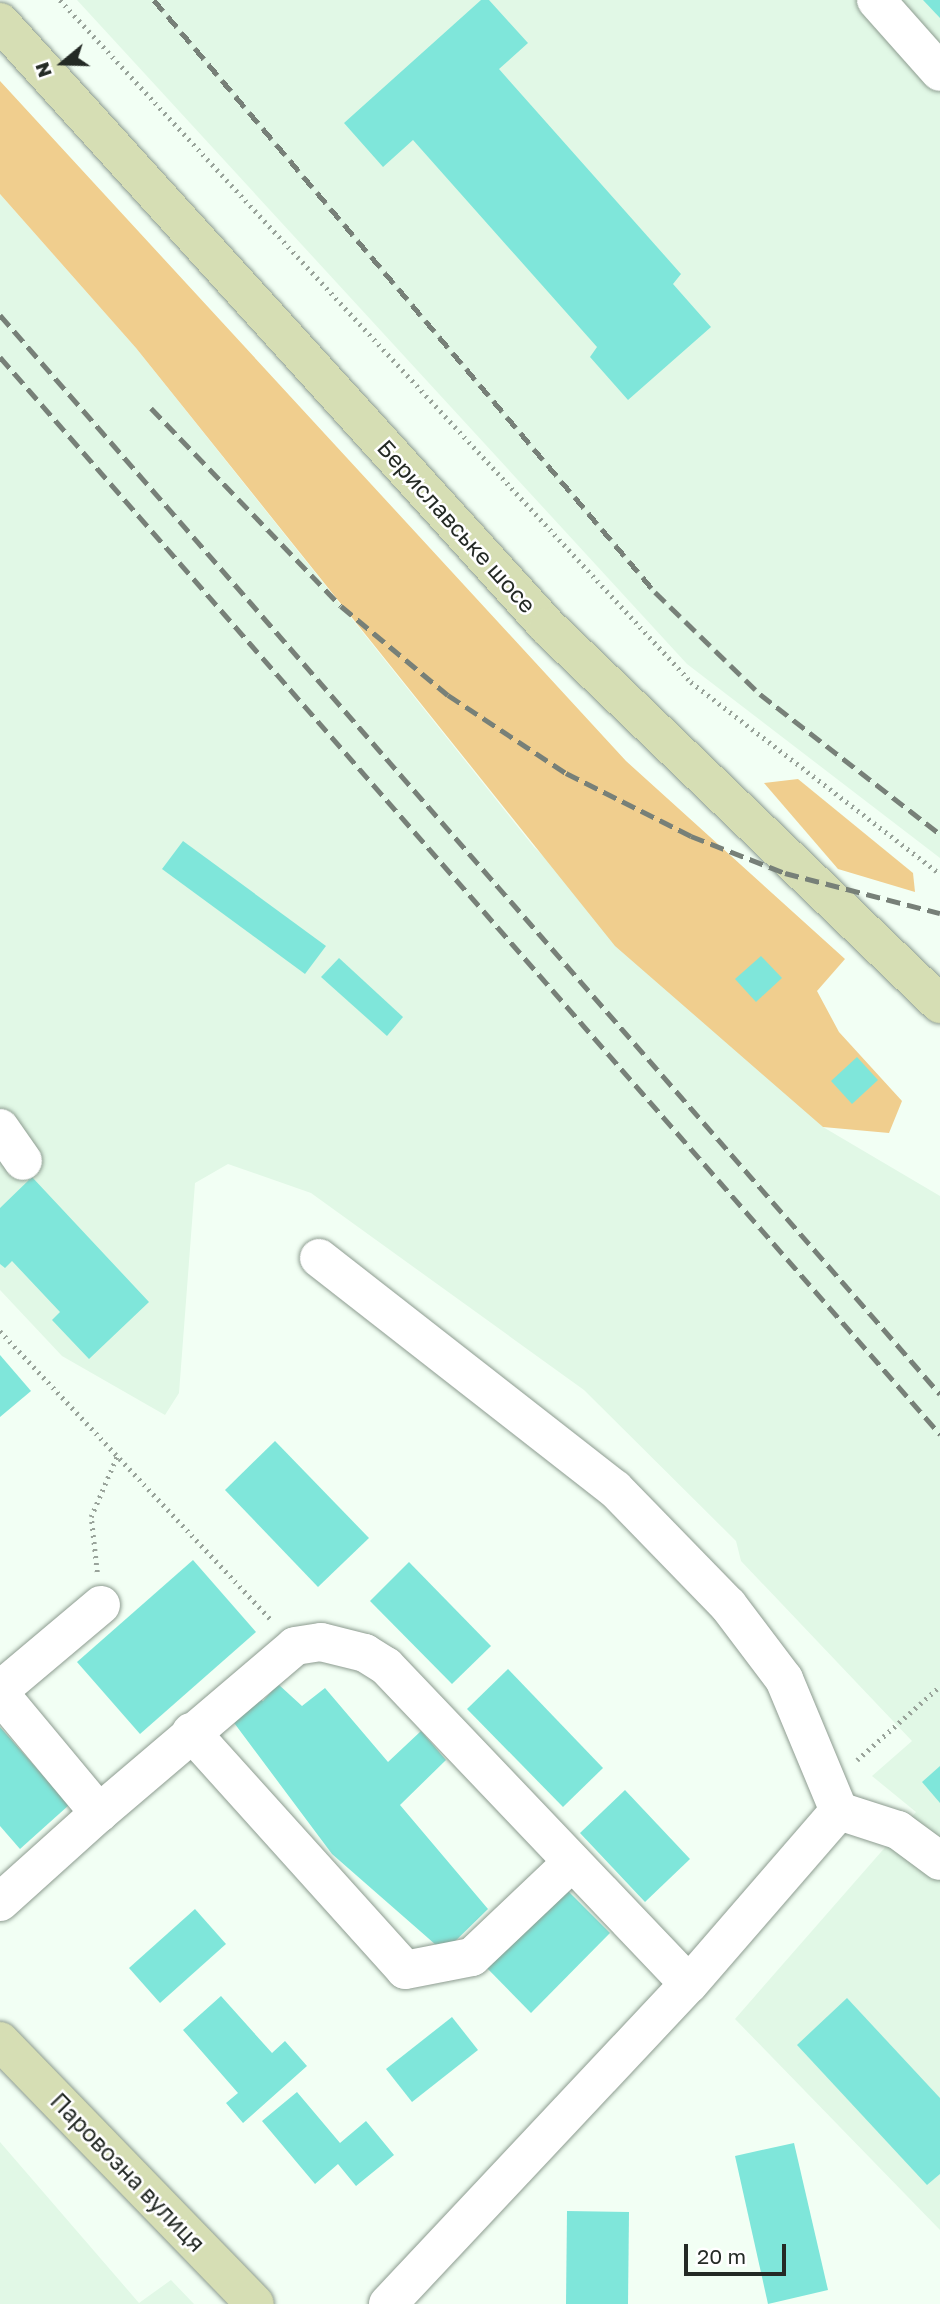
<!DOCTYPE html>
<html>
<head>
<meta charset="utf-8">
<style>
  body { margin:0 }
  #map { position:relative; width:940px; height:2304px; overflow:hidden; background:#f2fff4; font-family:"Golos Text",sans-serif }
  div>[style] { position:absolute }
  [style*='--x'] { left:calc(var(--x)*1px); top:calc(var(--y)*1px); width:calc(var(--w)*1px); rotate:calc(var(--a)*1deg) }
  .built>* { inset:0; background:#e1f8e6 }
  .green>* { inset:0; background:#f0ce8e }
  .building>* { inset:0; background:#7fe6da }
  .path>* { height:4.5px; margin-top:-2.25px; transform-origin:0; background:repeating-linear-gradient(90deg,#99a39a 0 2px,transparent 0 7px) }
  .roads { filter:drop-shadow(0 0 2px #8d9c90) drop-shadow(0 0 2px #8d9c90) }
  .minor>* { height:38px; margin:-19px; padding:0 19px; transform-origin:19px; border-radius:19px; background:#fff }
  .major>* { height:38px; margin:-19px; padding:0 19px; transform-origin:19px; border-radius:19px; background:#d6deb4 }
  .rail>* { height:5px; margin-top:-2.5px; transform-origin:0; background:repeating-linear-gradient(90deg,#778078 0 14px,transparent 0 21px) }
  span { translate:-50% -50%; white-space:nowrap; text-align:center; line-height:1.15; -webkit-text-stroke:5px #fff; paint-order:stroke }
  .street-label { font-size:23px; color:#242a25 }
  .north { position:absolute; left:28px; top:28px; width:70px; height:70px; -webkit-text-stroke:5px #fff; paint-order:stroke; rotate:251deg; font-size:19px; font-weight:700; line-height:28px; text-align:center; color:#242a25 }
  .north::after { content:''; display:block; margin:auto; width:24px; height:32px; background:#242a25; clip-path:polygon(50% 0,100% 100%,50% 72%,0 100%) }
  .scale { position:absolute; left:684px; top:2244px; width:102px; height:32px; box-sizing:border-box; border:4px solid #242a25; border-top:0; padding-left:9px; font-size:21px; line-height:24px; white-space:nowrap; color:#242a25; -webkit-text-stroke:5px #fff; paint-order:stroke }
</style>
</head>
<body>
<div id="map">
  <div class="built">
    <div style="clip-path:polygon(77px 0,940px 0,940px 858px,687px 664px)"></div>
    <div style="clip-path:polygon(0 194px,136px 348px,534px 847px,823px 1127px,940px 1196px,940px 2230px,735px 2019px,916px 1812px,872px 1776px,912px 1741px,741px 1561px,736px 1541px,584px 1390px,311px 1193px,228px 1164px,195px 1183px,179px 1393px,165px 1415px,62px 1356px,0 1290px)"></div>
    <div style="clip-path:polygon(0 2142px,139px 2303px,171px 2280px,194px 2304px,0 2304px)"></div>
  </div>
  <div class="green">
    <div style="clip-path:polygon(0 81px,626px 761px,845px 959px,817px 991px,839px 1032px,902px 1101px,889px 1133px,823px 1127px,615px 946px,136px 348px,0 194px)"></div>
    <div style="clip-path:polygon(798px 779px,913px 873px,915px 892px,838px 869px,764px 783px)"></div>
  </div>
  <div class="building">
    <div style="clip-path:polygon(481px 0,489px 0,528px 43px,499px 69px,681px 274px,673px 284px,711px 327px,628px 400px,590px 357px,597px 347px,413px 140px,383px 167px,344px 123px)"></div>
    <div style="clip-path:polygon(923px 0,940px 0,940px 18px)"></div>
    <div style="clip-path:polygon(183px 841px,326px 946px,305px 974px,162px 869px)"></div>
    <div style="clip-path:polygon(761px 956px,782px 978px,756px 1002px,735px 979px)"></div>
    <div style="clip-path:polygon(339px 958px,403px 1017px,387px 1036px,321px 977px)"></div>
    <div style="clip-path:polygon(857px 1057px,878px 1080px,852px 1104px,831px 1081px)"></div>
    <div style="clip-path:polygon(32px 1177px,149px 1302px,89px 1359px,52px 1320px,60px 1312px,12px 1261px,5px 1268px,0 1264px,0 1208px)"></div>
    <div style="clip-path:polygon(0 1355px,31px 1391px,0 1417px)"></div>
    <div style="clip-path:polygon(275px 1441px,369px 1538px,318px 1587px,225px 1490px)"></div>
    <div style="clip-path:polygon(193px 1560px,256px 1632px,140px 1734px,77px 1662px)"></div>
    <div style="clip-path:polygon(409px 1562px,491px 1646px,452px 1684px,370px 1601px)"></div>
    <div style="clip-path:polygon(508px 1669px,603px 1768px,563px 1807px,467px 1709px)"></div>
    <div style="clip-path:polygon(278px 1684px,302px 1706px,325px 1688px,388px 1762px,421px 1731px,446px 1760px,400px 1805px,488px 1909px,444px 1952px,332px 1854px,226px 1712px,248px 1693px,263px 1701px)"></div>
    <div style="clip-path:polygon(0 1727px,69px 1805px,20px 1849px,0 1826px)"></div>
    <div style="clip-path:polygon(940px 1766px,940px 1803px,922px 1782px)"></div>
    <div style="clip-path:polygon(625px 1790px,690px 1859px,645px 1902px,580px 1833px)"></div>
    <div style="clip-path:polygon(562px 1885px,610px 1933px,531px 2013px,483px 1964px)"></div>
    <div style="clip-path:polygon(195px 1909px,226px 1944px,160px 2003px,129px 1968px)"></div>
    <div style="clip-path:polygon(221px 1996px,272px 2053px,285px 2041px,307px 2066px,243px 2123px,226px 2103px,238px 2093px,183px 2030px)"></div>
    <div style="clip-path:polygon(847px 1998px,940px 2098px,940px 2174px,927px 2185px,797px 2045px)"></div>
    <div style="clip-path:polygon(452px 2017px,478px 2050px,412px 2102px,386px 2069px)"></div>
    <div style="clip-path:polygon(297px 2092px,340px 2143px,366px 2121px,394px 2155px,356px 2186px,338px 2164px,315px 2184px,262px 2121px)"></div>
    <div style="clip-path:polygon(794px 2143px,828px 2290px,768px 2304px,735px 2156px)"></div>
    <div style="clip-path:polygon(567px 2211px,629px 2212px,628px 2304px,566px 2304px)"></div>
  </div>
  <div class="path">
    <div style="--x:60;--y:0;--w:929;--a:47.22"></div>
    <div style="--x:691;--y:682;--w:314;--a:37.6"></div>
    <div style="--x:0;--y:1331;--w:395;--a:46.8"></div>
    <div style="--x:97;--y:1572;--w:55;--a:-96.2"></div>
    <div style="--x:91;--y:1517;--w:66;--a:-66.9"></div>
    <div style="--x:857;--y:1760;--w:111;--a:-41.7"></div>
  </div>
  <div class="roads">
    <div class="minor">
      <div style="--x:876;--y:0;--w:96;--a:48.4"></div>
      <div style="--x:0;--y:1128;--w:40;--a:55.1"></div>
      <div style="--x:319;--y:1258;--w:375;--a:38"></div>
      <div style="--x:615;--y:1489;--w:162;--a:45.8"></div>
      <div style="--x:728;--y:1605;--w:93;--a:52.9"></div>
      <div style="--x:784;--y:1679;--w:143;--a:67.4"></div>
      <div style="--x:839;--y:1811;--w:62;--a:17.9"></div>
      <div style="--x:898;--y:1830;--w:52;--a:36.4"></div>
      <div style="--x:0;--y:1690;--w:132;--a:-40.1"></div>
      <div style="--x:0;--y:1694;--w:155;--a:50.2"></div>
      <div style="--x:99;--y:1813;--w:133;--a:138"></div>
      <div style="--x:191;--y:1732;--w:320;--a:48"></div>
      <div style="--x:405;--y:1970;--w:68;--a:-11"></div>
      <div style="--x:472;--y:1957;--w:138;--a:-43.5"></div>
      <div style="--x:99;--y:1813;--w:257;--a:-40.4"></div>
      <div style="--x:295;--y:1646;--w:26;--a:-9"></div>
      <div style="--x:321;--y:1642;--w:45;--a:14"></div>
      <div style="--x:365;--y:1653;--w:25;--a:32"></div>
      <div style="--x:386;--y:1666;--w:439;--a:46.4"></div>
      <div style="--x:388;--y:2304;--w:439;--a:-46.8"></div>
      <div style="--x:689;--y:1984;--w:229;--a:-49.1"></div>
    </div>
    <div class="major">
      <div style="--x:0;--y:22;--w:816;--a:47.83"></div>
      <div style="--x:548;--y:627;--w:544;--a:43.88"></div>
      <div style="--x:0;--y:2041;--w:366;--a:45.9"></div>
    </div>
  </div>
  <div class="rail">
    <div style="--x:154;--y:0;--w:776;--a:49.76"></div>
    <div style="--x:655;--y:592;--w:146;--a:44.2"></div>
    <div style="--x:760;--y:694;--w:228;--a:37.9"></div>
    <div style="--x:0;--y:315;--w:1431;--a:48.94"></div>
    <div style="--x:0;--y:357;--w:1430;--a:48.89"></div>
    <div style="--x:151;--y:408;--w:274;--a:46.2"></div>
    <div style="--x:341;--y:606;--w:139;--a:39.8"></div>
    <div style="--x:448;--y:695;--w:141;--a:33.5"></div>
    <div style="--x:566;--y:773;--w:140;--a:26.7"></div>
    <div style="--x:691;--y:836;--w:101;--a:21.5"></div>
    <div style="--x:785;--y:873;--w:160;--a:14.5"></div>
  </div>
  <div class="street-label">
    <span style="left:457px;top:526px;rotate:48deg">Бериславське шосе</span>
    <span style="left:128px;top:2172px;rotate:46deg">Паровозна вулиця</span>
  </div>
  <div class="north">N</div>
  <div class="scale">20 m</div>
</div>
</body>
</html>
